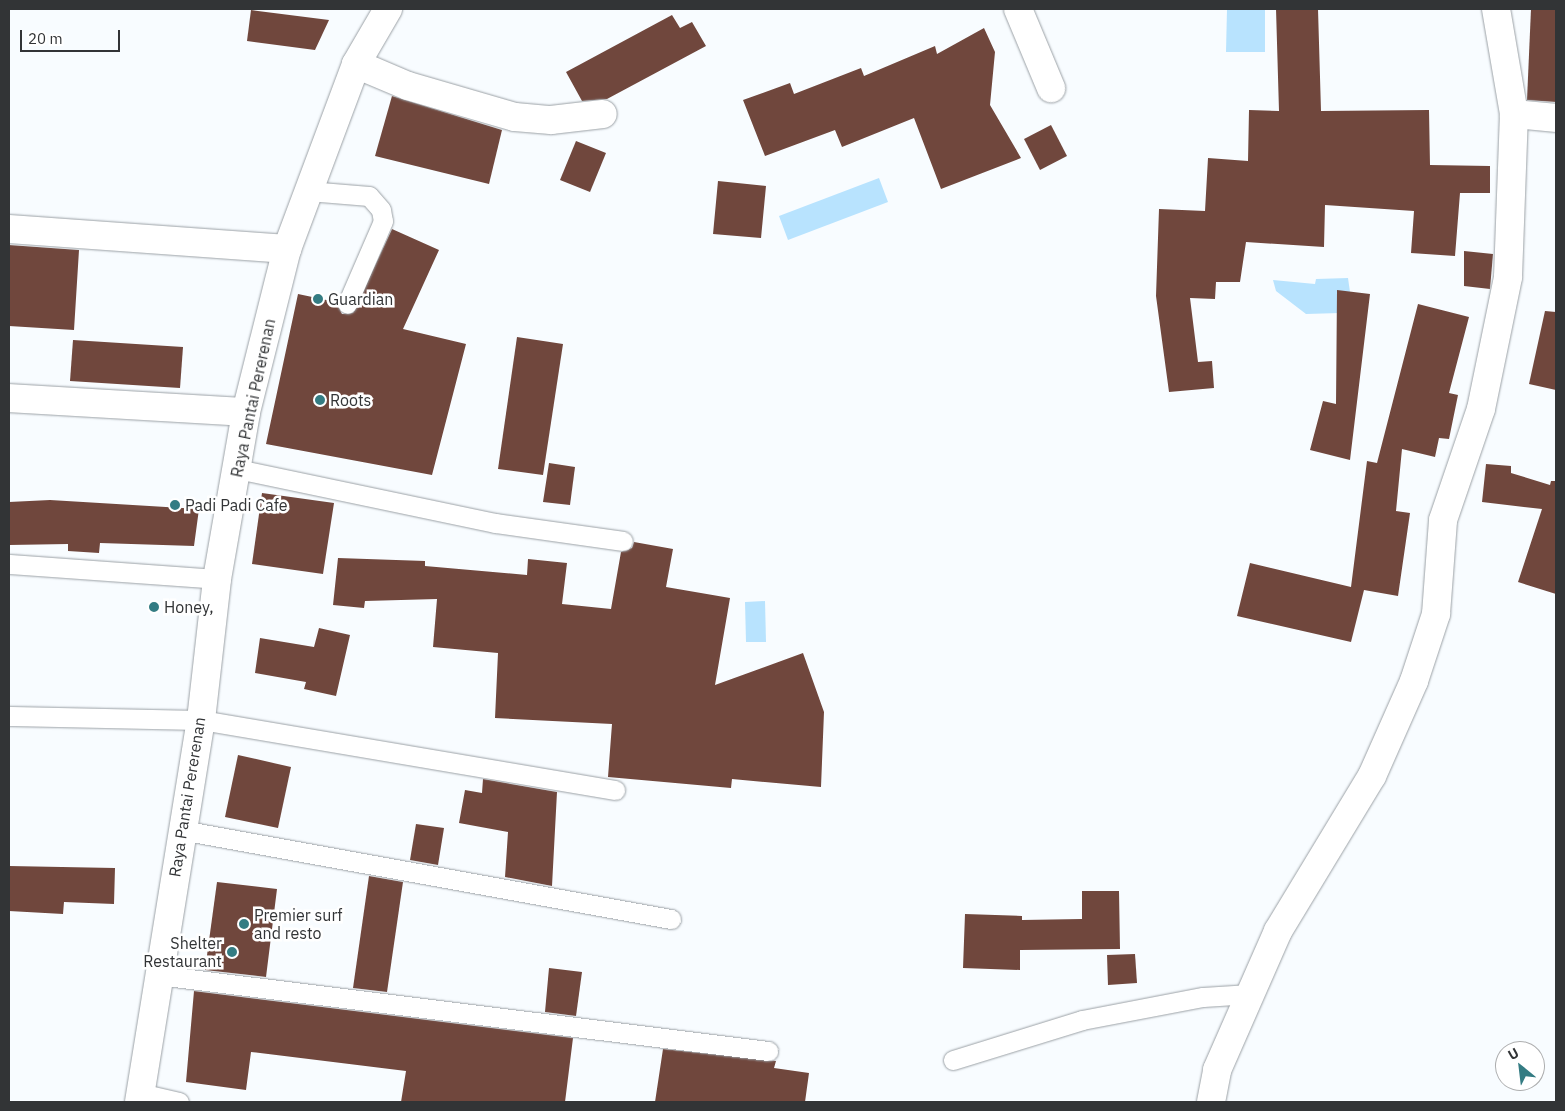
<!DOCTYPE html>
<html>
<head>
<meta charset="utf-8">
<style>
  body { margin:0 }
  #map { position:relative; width:1565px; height:1111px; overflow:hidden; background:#f8fcff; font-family:"IBM Plex Sans",sans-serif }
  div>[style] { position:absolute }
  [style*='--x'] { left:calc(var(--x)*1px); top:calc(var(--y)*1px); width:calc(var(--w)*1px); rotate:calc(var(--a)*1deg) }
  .water>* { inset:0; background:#b8e3fe }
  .building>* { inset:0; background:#70473d }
  .roads { filter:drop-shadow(0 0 1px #9ba1a6) drop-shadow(0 0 1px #9ba1a6) }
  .lane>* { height:19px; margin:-9.5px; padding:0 9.5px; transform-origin:9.5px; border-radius:9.5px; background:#fff }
  .street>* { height:28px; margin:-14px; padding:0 14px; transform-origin:14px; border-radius:14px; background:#fff }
  .secondary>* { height:28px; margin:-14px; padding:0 14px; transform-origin:14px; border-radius:14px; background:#fff }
  .dots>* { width:14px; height:14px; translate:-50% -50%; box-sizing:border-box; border:2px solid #fff; border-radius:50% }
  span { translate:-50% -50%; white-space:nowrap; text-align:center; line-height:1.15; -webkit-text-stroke:5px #fff; paint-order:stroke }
  .poi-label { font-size:16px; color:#323436 }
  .left { translate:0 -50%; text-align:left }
  .right { translate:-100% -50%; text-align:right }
  .street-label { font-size:16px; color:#323436 }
  .frame { position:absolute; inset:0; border:10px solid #323436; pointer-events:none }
  .north { position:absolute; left:1495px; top:1041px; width:50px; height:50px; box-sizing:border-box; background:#fff; border:1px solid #adaeaf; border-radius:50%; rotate:331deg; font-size:14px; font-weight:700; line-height:20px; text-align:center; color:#323436 }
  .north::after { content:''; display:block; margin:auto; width:18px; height:22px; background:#347c83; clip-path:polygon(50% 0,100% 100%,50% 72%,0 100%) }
  .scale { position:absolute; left:20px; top:30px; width:100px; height:22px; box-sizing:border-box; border:2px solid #323436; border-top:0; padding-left:6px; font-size:15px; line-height:18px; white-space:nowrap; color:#323436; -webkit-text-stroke:4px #fff; paint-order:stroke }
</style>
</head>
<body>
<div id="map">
  <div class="water">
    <div style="clip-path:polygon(1227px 9px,1265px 9px,1265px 52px,1226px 52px)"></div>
    <div style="clip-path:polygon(879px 178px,888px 202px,788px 240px,779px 216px)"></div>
    <div style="clip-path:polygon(1348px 278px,1350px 292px,1343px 291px,1340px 313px,1306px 314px,1276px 291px,1273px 280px,1315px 284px,1316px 279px)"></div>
    <div style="clip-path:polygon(765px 601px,766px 642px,746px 642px,745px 602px)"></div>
  </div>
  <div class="building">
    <div style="clip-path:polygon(1276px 9px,1318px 9px,1321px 111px,1429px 110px,1430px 165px,1490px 166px,1490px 193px,1460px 193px,1455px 256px,1411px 253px,1414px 211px,1325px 205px,1324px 247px,1246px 242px,1240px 282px,1216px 282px,1215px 299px,1190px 298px,1198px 362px,1212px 361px,1214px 388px,1169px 392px,1156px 296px,1159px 209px,1205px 211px,1208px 158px,1248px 161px,1249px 110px,1279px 111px)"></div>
    <div style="clip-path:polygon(1531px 9px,1556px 9px,1556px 102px,1527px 100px)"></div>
    <div style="clip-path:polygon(251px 10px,329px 20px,315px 50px,247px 41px)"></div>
    <div style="clip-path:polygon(672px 15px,680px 28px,692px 22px,706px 46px,607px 99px,582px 101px,566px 72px)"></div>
    <div style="clip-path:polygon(984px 28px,995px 52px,990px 105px,1021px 158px,941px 189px,914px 118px,842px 147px,835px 130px,765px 156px,743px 100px,790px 83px,794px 94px,861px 68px,864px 76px,935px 46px,937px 54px)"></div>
    <div style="clip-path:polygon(392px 96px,502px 130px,489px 184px,375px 156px)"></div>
    <div style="clip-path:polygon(1051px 125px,1067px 156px,1040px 170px,1024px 139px)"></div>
    <div style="clip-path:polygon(576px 141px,606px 153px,590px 192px,560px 180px)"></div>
    <div style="clip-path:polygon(718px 181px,766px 186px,761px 238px,713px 234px)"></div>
    <div style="clip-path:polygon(392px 229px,439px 250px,403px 329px,466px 344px,432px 475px,266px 444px,298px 294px,336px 302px,342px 314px,353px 313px)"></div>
    <div style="clip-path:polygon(9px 245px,79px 250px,74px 330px,9px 326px)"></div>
    <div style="clip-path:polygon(1464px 251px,1493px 254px,1490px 289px,1464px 286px)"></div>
    <div style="clip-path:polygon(1337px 290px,1370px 294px,1350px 460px,1310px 450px,1323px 401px,1336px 404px)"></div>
    <div style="clip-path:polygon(1418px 304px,1469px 317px,1449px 393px,1458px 395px,1449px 439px,1439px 438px,1435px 457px,1402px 449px,1396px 511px,1410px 513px,1398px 596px,1364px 590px,1351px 642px,1237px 616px,1250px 563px,1351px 587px,1367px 461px,1377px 463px)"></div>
    <div style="clip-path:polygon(1545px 311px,1556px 312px,1556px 390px,1529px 384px)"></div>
    <div style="clip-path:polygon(517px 337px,563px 344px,543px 475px,498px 469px)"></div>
    <div style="clip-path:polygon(73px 340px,183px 347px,180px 388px,70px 381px)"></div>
    <div style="clip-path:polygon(549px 463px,575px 467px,570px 505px,543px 502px)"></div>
    <div style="clip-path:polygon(1486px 464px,1511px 466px,1511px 473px,1550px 485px,1551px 481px,1556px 481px,1556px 594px,1518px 582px,1542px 509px,1482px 502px)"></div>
    <div style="clip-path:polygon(262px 493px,334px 503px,323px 574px,252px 564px)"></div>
    <div style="clip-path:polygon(50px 500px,199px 509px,194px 546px,100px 543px,99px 553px,68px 551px,68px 544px,9px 545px,9px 502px)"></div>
    <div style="clip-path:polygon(634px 542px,673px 549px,666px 587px,730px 598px,715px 685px,803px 653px,824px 712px,821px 787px,732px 779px,731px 788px,608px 777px,612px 724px,495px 718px,498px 653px,433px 647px,437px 599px,365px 601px,364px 608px,333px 605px,338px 558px,425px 561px,425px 566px,527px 575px,528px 559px,567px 563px,562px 604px,611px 609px,621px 552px,632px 548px)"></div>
    <div style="clip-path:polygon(319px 628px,350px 635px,336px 696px,304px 689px,306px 682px,255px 673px,260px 638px,314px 647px)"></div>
    <div style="clip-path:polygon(238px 755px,291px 767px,278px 828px,225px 817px)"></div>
    <div style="clip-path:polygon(483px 779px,557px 792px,552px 886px,505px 877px,508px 832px,459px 823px,465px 790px,482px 793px)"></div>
    <div style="clip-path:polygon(416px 824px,444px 828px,438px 865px,410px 860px)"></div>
    <div style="clip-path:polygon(9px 866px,115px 868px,114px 904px,64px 902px,63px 914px,9px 911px)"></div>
    <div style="clip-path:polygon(369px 876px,403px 882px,387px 992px,353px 988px)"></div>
    <div style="clip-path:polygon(217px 882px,277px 889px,266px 977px,205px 970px)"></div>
    <div style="clip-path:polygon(1082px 891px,1119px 891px,1120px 949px,1020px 950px,1020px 970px,963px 968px,965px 914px,1022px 916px,1022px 920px,1082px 919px)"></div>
    <div style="clip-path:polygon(1135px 954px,1137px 983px,1108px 985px,1107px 955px)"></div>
    <div style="clip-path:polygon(549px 968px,582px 972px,576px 1016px,545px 1012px)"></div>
    <div style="clip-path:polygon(194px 991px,573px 1038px,565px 1102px,401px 1102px,406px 1071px,251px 1052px,246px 1090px,186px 1082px)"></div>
    <div style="clip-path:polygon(663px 1049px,776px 1061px,774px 1068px,809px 1073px,805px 1102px,655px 1102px)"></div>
  </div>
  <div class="roads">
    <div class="lane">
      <div style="--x:308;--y:191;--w:61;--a:4.7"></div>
      <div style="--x:369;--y:196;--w:18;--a:49"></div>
      <div style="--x:381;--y:210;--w:11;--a:80"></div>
      <div style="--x:383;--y:221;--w:90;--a:113.4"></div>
      <div style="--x:237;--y:469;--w:264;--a:11.8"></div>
      <div style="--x:495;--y:523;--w:129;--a:8"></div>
      <div style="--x:9;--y:564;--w:209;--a:4.1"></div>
      <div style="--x:9;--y:716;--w:192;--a:1.2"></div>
      <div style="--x:201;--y:720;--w:420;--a:9.6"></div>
      <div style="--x:181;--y:830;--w:498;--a:10.3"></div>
      <div style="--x:158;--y:975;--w:615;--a:7.1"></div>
      <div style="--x:953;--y:1060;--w:135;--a:-17.2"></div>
      <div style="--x:1082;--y:1020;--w:123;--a:-10.8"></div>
      <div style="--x:1203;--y:997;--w:47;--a:-3.7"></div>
      <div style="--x:140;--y:1093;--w:40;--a:13"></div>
    </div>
    <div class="street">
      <div style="--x:1018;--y:9;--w:86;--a:67.3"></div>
      <div style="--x:356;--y:64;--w:56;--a:22.9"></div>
      <div style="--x:408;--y:86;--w:111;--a:16.2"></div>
      <div style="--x:515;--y:117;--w:36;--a:5"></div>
      <div style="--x:551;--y:120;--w:52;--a:-6.6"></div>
      <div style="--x:1514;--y:114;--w:42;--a:5.4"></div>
      <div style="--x:9;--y:229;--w:279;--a:4.1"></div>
      <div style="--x:9;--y:398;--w:237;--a:3.4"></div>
      <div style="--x:1211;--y:1102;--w:33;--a:-79"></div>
      <div style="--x:1217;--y:1070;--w:152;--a:-66.3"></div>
      <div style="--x:1278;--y:931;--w:181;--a:-58.8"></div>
      <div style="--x:1372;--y:776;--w:104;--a:-66.1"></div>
      <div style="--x:1414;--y:681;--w:71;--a:-71.8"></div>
      <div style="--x:1436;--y:614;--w:94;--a:-85.7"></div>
      <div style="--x:1443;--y:520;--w:117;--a:-71.1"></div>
      <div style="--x:1481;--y:409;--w:135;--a:-78.4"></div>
      <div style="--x:1508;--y:277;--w:163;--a:-87.9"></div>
      <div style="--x:1514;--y:114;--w:107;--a:-99.7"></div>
    </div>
    <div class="secondary">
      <div style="--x:139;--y:1102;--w:387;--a:-80.8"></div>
      <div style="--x:201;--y:720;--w:142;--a:-83.5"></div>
      <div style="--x:217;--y:579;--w:169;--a:-80.1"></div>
      <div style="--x:246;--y:412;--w:168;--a:-75.9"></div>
      <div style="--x:287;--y:249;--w:197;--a:-69.5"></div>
      <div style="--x:356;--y:64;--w:64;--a:-59.8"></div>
    </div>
  </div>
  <div class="dots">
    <div style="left:318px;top:299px;background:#347c83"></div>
    <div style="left:320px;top:400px;background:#347c83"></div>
    <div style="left:175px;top:505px;background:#347c83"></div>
    <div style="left:154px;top:607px;background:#347c83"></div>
    <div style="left:244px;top:924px;background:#347c83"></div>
    <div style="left:232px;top:952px;background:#347c83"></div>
  </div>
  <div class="poi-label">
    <span class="left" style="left:328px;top:299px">Guardian</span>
    <span class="left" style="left:330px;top:400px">Roots</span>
    <span class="left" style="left:185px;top:505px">Padi Padi Cafe</span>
    <span class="left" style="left:164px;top:607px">Honey,</span>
    <span class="left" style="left:254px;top:924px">Premier surf<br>and resto</span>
    <span class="right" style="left:222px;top:952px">Shelter<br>Restaurant</span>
  </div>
  <div class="street-label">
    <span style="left:253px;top:398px;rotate:-78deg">Raya Pantai Pererenan</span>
    <span style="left:187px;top:797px;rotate:-81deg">Raya Pantai Pererenan</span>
  </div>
  <div class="frame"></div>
  <div class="north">U</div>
  <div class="scale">20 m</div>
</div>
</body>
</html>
